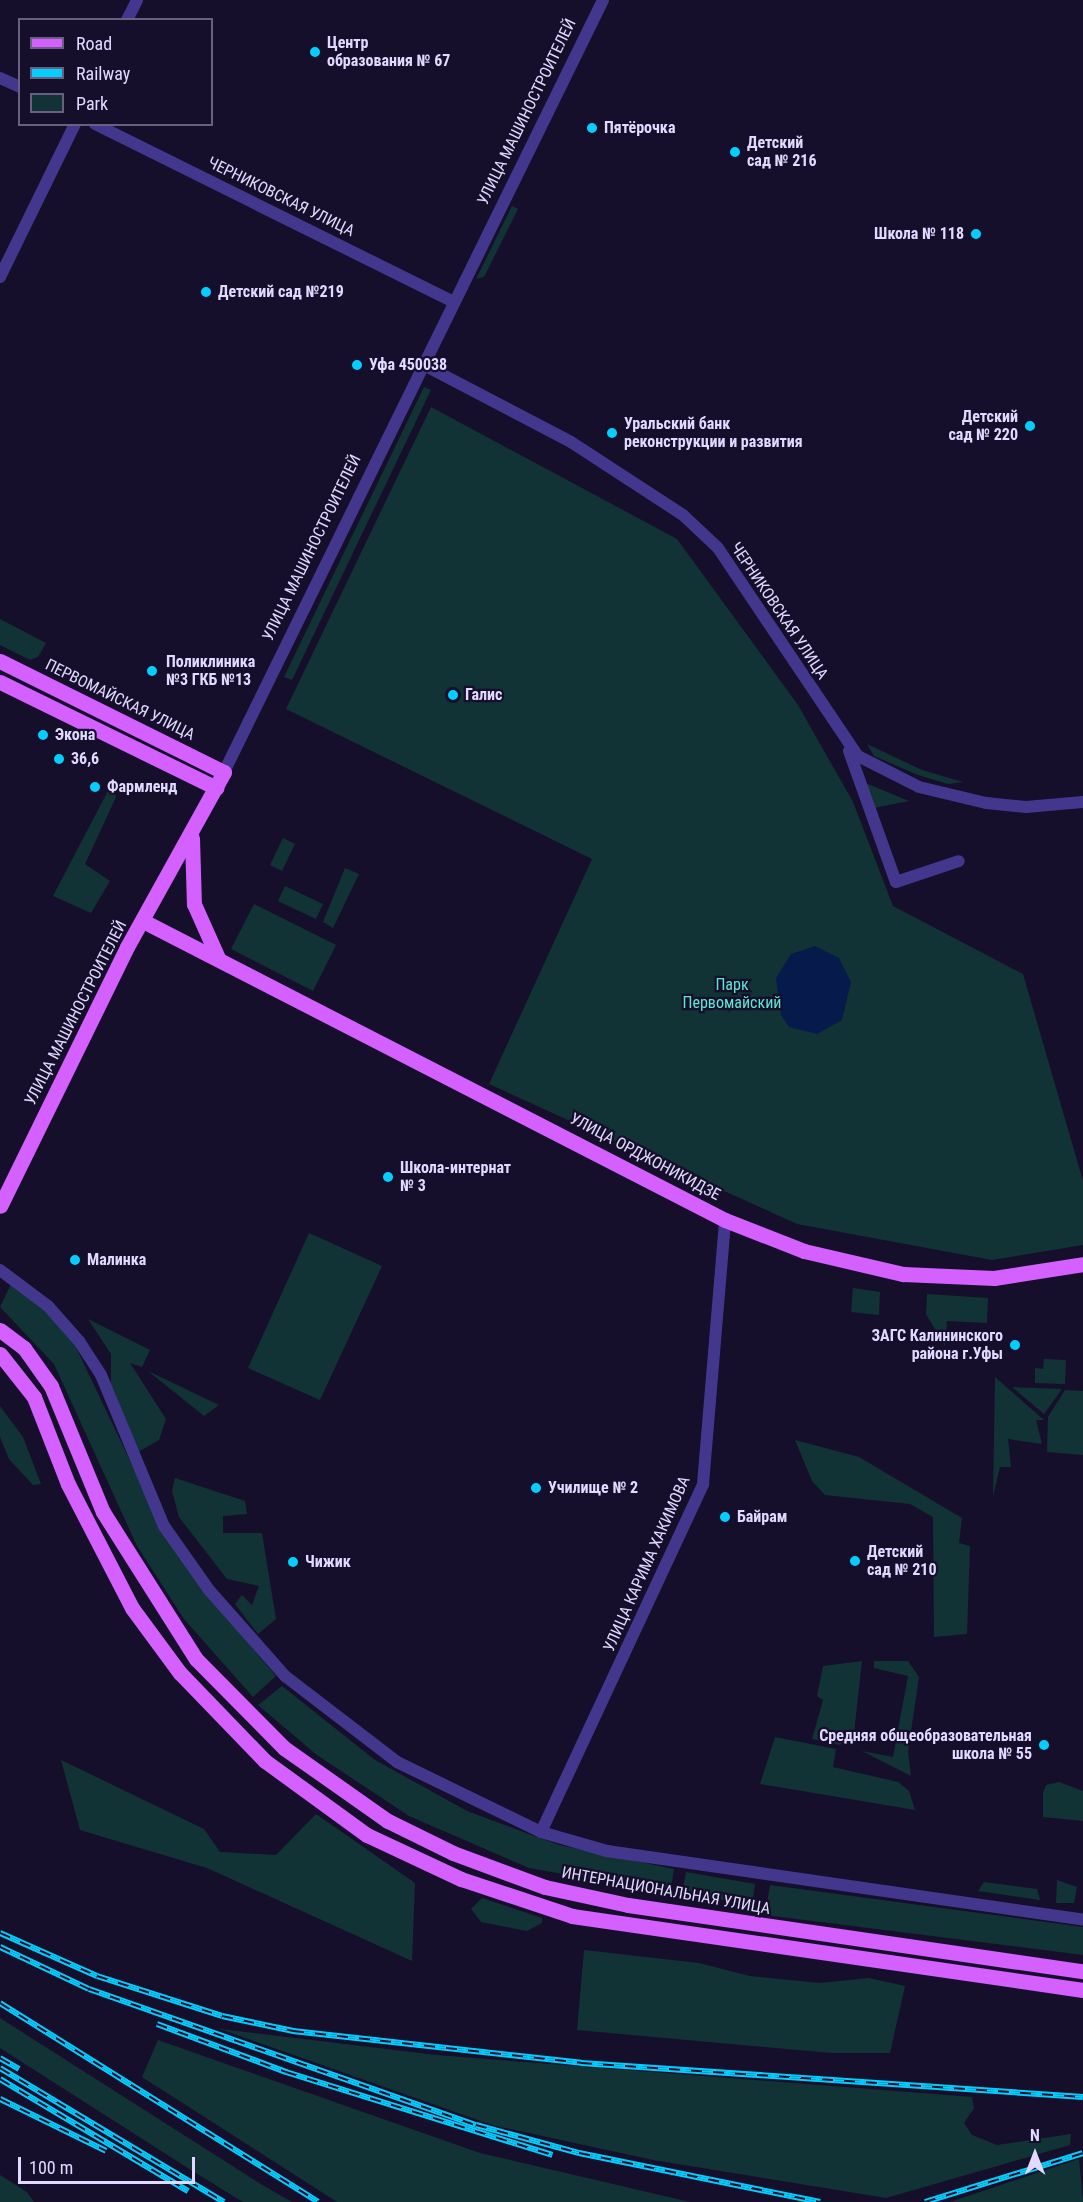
<!DOCTYPE html>
<html>
<head>
<meta charset="utf-8">
<style>
  body { margin:0 }
  #map { position:relative; width:1083px; height:2202px; overflow:hidden; background:#160f2b; font-family:"Roboto Condensed",sans-serif }
  div>[style] { position:absolute }
  [style*='--x'] { left:calc(var(--x)*1px); top:calc(var(--y)*1px); width:calc(var(--w)*1px); rotate:calc(var(--a)*1deg) }
  .green>* { inset:0; background:#113335 }
  .water>* { inset:0; background:#071a4c }
  .minor>* { height:12px; margin:-6px; padding:0 6px; transform-origin:6px; border-radius:6px; background:#43378d }
  .major>* { height:15px; margin:-7.5px; padding:0 7.5px; transform-origin:7.5px; border-radius:7.5px; background:#d360ff }
  .rail>* { height:6px; margin-top:-3px; transform-origin:0; background:repeating-linear-gradient(90deg,#160f2b 0 11px,#05ceff 0 22px); box-sizing:border-box; border-block:2px solid #05ceff }
  .dots>* { width:16px; height:16px; translate:-50% -50%; box-sizing:border-box; border:3px solid #160f2b; border-radius:50% }
  span { translate:-50% -50%; white-space:nowrap; text-align:center; line-height:1.15; -webkit-text-stroke:4.5px #160f2b; paint-order:stroke }
  .poi-label { font-size:16px; color:#e1d9ff; font-weight:700 }
  .left { translate:0 -50%; text-align:left }
  .right { translate:-100% -50%; text-align:right }
  .street-label { font-size:16px; color:#e1d9ff }
  .park-label { font-size:16px; color:#5ce8d2 }
  .legend { position:absolute; left:18px; top:18px; width:195px; height:108px; box-sizing:border-box; background:#160f2b; border:2px solid #676080; margin:0; padding:8px 10px; list-style:none; font-size:18px; color:#e1d9ff }
  .legend li { display:flex; align-items:center; gap:12px; height:30px }
  .legend b { width:30px; border:2px solid #676080 }
  .north { position:absolute; left:1005px; top:2124px; width:60px; height:60px; -webkit-text-stroke:4px #160f2b; paint-order:stroke; rotate:0deg; font-size:16px; font-weight:700; line-height:24px; text-align:center; color:#e1d9ff }
  .north::after { content:''; display:block; margin:auto; width:21px; height:27px; background:#e1d9ff; clip-path:polygon(50% 0,100% 100%,50% 72%,0 100%) }
  .scale { position:absolute; left:18px; top:2157px; width:177px; height:27px; box-sizing:border-box; border:3px solid #e1d9ff; border-top:0; padding-left:8px; font-size:18px; line-height:21px; white-space:nowrap; color:#e1d9ff; -webkit-text-stroke:4px #160f2b; paint-order:stroke }
</style>
</head>
<body>
<div id="map">
  <div class="green">
    <div style="clip-path:polygon(512px 206px,518px 209px,484px 277px,476px 279px)"></div>
    <div style="clip-path:polygon(424px 387px,431px 390px,292px 680px,284px 677px)"></div>
    <div style="clip-path:polygon(431px 407px,677px 539px,798px 705px,853px 802px,893px 906px,1023px 974px,1083px 1181px,1083px 1245px,992px 1260px,797px 1224px,489px 1084px,592px 859px,286px 709px)"></div>
    <div style="clip-path:polygon(0 619px,46px 643px,38px 657px,30px 660px,0 645px)"></div>
    <div style="clip-path:polygon(867px 744px,922px 770px,963px 782px,948px 784px,918px 775px,874px 756px)"></div>
    <div style="clip-path:polygon(863px 782px,909px 801px,874px 808px)"></div>
    <div style="clip-path:polygon(111px 785px,116px 797px,85px 864px,110px 881px,91px 913px,53px 896px)"></div>
    <div style="clip-path:polygon(283px 838px,295px 844px,282px 871px,270px 865px)"></div>
    <div style="clip-path:polygon(345px 868px,359px 874px,333px 928px,323px 922px)"></div>
    <div style="clip-path:polygon(285px 886px,323px 904px,316px 919px,278px 901px)"></div>
    <div style="clip-path:polygon(254px 904px,336px 945px,313px 991px,231px 949px)"></div>
    <div style="clip-path:polygon(309px 1233px,382px 1266px,320px 1400px,248px 1368px)"></div>
    <div style="clip-path:polygon(11px 1284px,46px 1310px,72px 1339px,164px 1532px,206px 1594px,276px 1676px,253px 1697px,184px 1619px,137px 1546px,54px 1364px,0 1307px)"></div>
    <div style="clip-path:polygon(853px 1288px,880px 1292px,879px 1315px,851px 1312px)"></div>
    <div style="clip-path:polygon(927px 1294px,988px 1298px,987px 1323px,947px 1321px,945px 1346px,926px 1314px)"></div>
    <div style="clip-path:polygon(88px 1319px,150px 1350px,142px 1367px,130px 1363px,166px 1419px,159px 1440px,138px 1452px,111px 1383px,111px 1354px)"></div>
    <div style="clip-path:polygon(1044px 1359px,1066px 1360px,1065px 1384px,1035px 1383px,1035px 1368px,1043px 1369px)"></div>
    <div style="clip-path:polygon(148px 1371px,219px 1405px,204px 1416px)"></div>
    <div style="clip-path:polygon(995px 1377px,1044px 1420px,1036px 1420px,1042px 1444px,1008px 1439px,1011px 1467px,1000px 1467px,993px 1496px)"></div>
    <div style="clip-path:polygon(1012px 1387px,1062px 1389px,1044px 1414px)"></div>
    <div style="clip-path:polygon(1065px 1390px,1083px 1391px,1083px 1455px,1047px 1452px,1048px 1417px)"></div>
    <div style="clip-path:polygon(0 1406px,23px 1437px,41px 1484px,33px 1485px,9px 1459px,0 1437px)"></div>
    <div style="clip-path:polygon(795px 1440px,859px 1457px,962px 1518px,959px 1543px,970px 1546px,967px 1634px,934px 1637px,933px 1517px,910px 1504px,825px 1495px,812px 1481px)"></div>
    <div style="clip-path:polygon(175px 1478px,245px 1501px,247px 1514px,223px 1516px,223px 1533px,262px 1533px,276px 1619px,258px 1634px,235px 1604px,242px 1595px,252px 1605px,259px 1586px,227px 1579px,179px 1517px,172px 1491px)"></div>
    <div style="clip-path:polygon(862px 1661px,854px 1733px,840px 1745px,812px 1739px,823px 1700px,817px 1696px,823px 1666px)"></div>
    <div style="clip-path:polygon(874px 1661px,908px 1661px,919px 1677px,908px 1752px,911px 1776px,862px 1751px,893px 1757px,908px 1676px,874px 1668px)"></div>
    <div style="clip-path:polygon(282px 1686px,375px 1760px,467px 1811px,559px 1845px,674px 1869px,670px 1893px,529px 1868px,409px 1816px,317px 1755px,258px 1705px)"></div>
    <div style="clip-path:polygon(775px 1737px,836px 1749px,833px 1767px,898px 1782px,909px 1791px,915px 1810px,760px 1784px)"></div>
    <div style="clip-path:polygon(61px 1760px,204px 1829px,220px 1852px,276px 1855px,316px 1814px,415px 1883px,412px 1961px,207px 1868px,80px 1830px)"></div>
    <div style="clip-path:polygon(1059px 1782px,1083px 1791px,1083px 1821px,1043px 1817px,1043px 1793px,1046px 1785px)"></div>
    <div style="clip-path:polygon(686px 1872px,755px 1884px,752px 1905px,682px 1893px)"></div>
    <div style="clip-path:polygon(1057px 1880px,1077px 1887px,1074px 1903px,1056px 1903px)"></div>
    <div style="clip-path:polygon(984px 1882px,1037px 1889px,1040px 1900px,978px 1891px)"></div>
    <div style="clip-path:polygon(770px 1885px,1083px 1927px,1083px 1955px,765px 1915px)"></div>
    <div style="clip-path:polygon(482px 1898px,542px 1918px,542px 1923px,527px 1931px,481px 1922px,471px 1909px)"></div>
    <div style="clip-path:polygon(584px 1950px,699px 1963px,750px 1976px,820px 1983px,869px 1978px,905px 1986px,890px 2053px,831px 2053px,577px 2030px)"></div>
    <div style="clip-path:polygon(0 2018px,259px 2183px,292px 2202px,243px 2202px,191px 2170px,0 2048px)"></div>
    <div style="clip-path:polygon(220px 2029px,436px 2055px,972px 2097px,974px 2108px,964px 2123px,972px 2135px,997px 2145px,1071px 2134px,1070px 2145px,886px 2198px,653px 2160px,492px 2125px)"></div>
    <div style="clip-path:polygon(158px 2040px,480px 2153px,690px 2202px,337px 2202px,142px 2077px)"></div>
    <div style="clip-path:polygon(1079px 2159px,1083px 2202px,950px 2202px)"></div>
    <div style="clip-path:polygon(0 2175px,27px 2192px,34px 2202px,0 2202px)"></div>
  </div>
  <div class="water">
    <div style="clip-path:polygon(815px 946px,839px 958px,851px 982px,842px 1020px,817px 1034px,789px 1027px,781px 1015px,776px 978px,791px 954px)"></div>
  </div>
  <div class="minor">
    <div style="--x:127;--y:20;--w:22;--a:-63"></div>
    <div style="--x:0;--y:78;--w:22;--a:24"></div>
    <div style="--x:95;--y:124;--w:398;--a:26.4"></div>
    <div style="--x:0;--y:277;--w:170;--a:-63.9"></div>
    <div style="--x:422;--y:364;--w:168;--a:27.6"></div>
    <div style="--x:571;--y:442;--w:134;--a:33.1"></div>
    <div style="--x:683;--y:515;--w:48;--a:43.3"></div>
    <div style="--x:718;--y:548;--w:251;--a:56.1"></div>
    <div style="--x:858;--y:756;--w:68;--a:26.9"></div>
    <div style="--x:919;--y:787;--w:69;--a:13.4"></div>
    <div style="--x:986;--y:803;--w:40;--a:5.7"></div>
    <div style="--x:1026;--y:807;--w:57;--a:-5"></div>
    <div style="--x:849;--y:751;--w:139;--a:70.3"></div>
    <div style="--x:896;--y:882;--w:66;--a:-18.4"></div>
    <div style="--x:224;--y:772;--w:860;--a:-63.85"></div>
    <div style="--x:0;--y:1270;--w:60;--a:36.9"></div>
    <div style="--x:48;--y:1306;--w:47;--a:48.5"></div>
    <div style="--x:79;--y:1341;--w:40;--a:57.1"></div>
    <div style="--x:101;--y:1375;--w:164;--a:67.4"></div>
    <div style="--x:164;--y:1526;--w:78;--a:54.9"></div>
    <div style="--x:209;--y:1590;--w:115;--a:48.5"></div>
    <div style="--x:285;--y:1676;--w:141;--a:37.5"></div>
    <div style="--x:397;--y:1762;--w:160;--a:25.9"></div>
    <div style="--x:541;--y:1832;--w:69;--a:16.1"></div>
    <div style="--x:607;--y:1851;--w:481;--a:8.2"></div>
    <div style="--x:541;--y:1832;--w:384;--a:-65"></div>
    <div style="--x:703;--y:1484;--w:265;--a:-85.2"></div>
  </div>
  <div class="major">
    <div style="--x:0;--y:661;--w:250;--a:26.4"></div>
    <div style="--x:224;--y:772;--w:200;--a:119"></div>
    <div style="--x:127;--y:947;--w:288;--a:116.1"></div>
    <div style="--x:0;--y:682;--w:241;--a:26.1"></div>
    <div style="--x:192;--y:838;--w:66;--a:88.3"></div>
    <div style="--x:194;--y:904;--w:59;--a:66"></div>
    <div style="--x:143;--y:921;--w:654;--a:27.19"></div>
    <div style="--x:725;--y:1220;--w:85;--a:21.4"></div>
    <div style="--x:804;--y:1251;--w:102;--a:13.1"></div>
    <div style="--x:903;--y:1274;--w:91;--a:2.5"></div>
    <div style="--x:994;--y:1278;--w:90;--a:-8.9"></div>
    <div style="--x:0;--y:1330;--w:30;--a:37"></div>
    <div style="--x:24;--y:1348;--w:47;--a:54.6"></div>
    <div style="--x:51;--y:1386;--w:136;--a:67.6"></div>
    <div style="--x:103;--y:1512;--w:174;--a:57.7"></div>
    <div style="--x:196;--y:1659;--w:125;--a:45.3"></div>
    <div style="--x:284;--y:1748;--w:127;--a:35.1"></div>
    <div style="--x:388;--y:1821;--w:72;--a:26.2"></div>
    <div style="--x:453;--y:1853;--w:98;--a:20.3"></div>
    <div style="--x:545;--y:1887;--w:85;--a:12.2"></div>
    <div style="--x:628;--y:1905;--w:460;--a:8.3"></div>
    <div style="--x:0;--y:1354;--w:55;--a:51.7"></div>
    <div style="--x:34;--y:1397;--w:93;--a:68.7"></div>
    <div style="--x:68;--y:1484;--w:140;--a:62.7"></div>
    <div style="--x:132;--y:1608;--w:81;--a:53.6"></div>
    <div style="--x:180;--y:1673;--w:122;--a:46"></div>
    <div style="--x:265;--y:1761;--w:126;--a:36"></div>
    <div style="--x:367;--y:1835;--w:104;--a:25.1"></div>
    <div style="--x:461;--y:1879;--w:117;--a:18.4"></div>
    <div style="--x:572;--y:1916;--w:516;--a:8.24"></div>
  </div>
  <div class="rail">
    <div style="--x:0;--y:1933;--w:106;--a:23.9"></div>
    <div style="--x:97;--y:1976;--w:131;--a:17.7"></div>
    <div style="--x:222;--y:2016;--w:73;--a:11.9"></div>
    <div style="--x:293;--y:2031;--w:290;--a:6.3"></div>
    <div style="--x:581;--y:2063;--w:503;--a:3.87"></div>
    <div style="--x:0;--y:1947;--w:98;--a:25.3"></div>
    <div style="--x:89;--y:1989;--w:410;--a:19.4"></div>
    <div style="--x:476;--y:2125;--w:107;--a:15.2"></div>
    <div style="--x:579;--y:2153;--w:246;--a:11.5"></div>
    <div style="--x:0;--y:2003;--w:375;--a:32"></div>
    <div style="--x:157;--y:2024;--w:138;--a:20.4"></div>
    <div style="--x:286;--y:2072;--w:279;--a:17.3"></div>
    <div style="--x:0;--y:2058;--w:22;--a:30"></div>
    <div style="--x:0;--y:2068;--w:261;--a:30.9"></div>
    <div style="--x:0;--y:2079;--w:219;--a:30.8"></div>
    <div style="--x:0;--y:2099;--w:118;--a:26.1"></div>
    <div style="--x:925;--y:2202;--w:165;--a:-17.2"></div>
  </div>
  <div class="dots">
    <div style="left:315px;top:52px;background:#05ceff"></div>
    <div style="left:592px;top:128px;background:#05ceff"></div>
    <div style="left:735px;top:152px;background:#05ceff"></div>
    <div style="left:976px;top:234px;background:#05ceff"></div>
    <div style="left:206px;top:292px;background:#05ceff"></div>
    <div style="left:357px;top:365px;background:#05ceff"></div>
    <div style="left:1030px;top:426px;background:#05ceff"></div>
    <div style="left:612px;top:433px;background:#05ceff"></div>
    <div style="left:152px;top:671px;background:#05ceff"></div>
    <div style="left:453px;top:695px;background:#05ceff"></div>
    <div style="left:43px;top:735px;background:#05ceff"></div>
    <div style="left:59px;top:759px;background:#05ceff"></div>
    <div style="left:95px;top:787px;background:#05ceff"></div>
    <div style="left:388px;top:1177px;background:#05ceff"></div>
    <div style="left:75px;top:1260px;background:#05ceff"></div>
    <div style="left:1015px;top:1345px;background:#05ceff"></div>
    <div style="left:536px;top:1488px;background:#05ceff"></div>
    <div style="left:725px;top:1517px;background:#05ceff"></div>
    <div style="left:855px;top:1561px;background:#05ceff"></div>
    <div style="left:293px;top:1562px;background:#05ceff"></div>
    <div style="left:1044px;top:1745px;background:#05ceff"></div>
  </div>
  <div class="poi-label">
    <span class="left" style="left:327px;top:52px">Центр<br>образования № 67</span>
    <span class="left" style="left:604px;top:128px">Пятёрочка</span>
    <span class="left" style="left:747px;top:152px">Детский<br>сад № 216</span>
    <span class="right" style="left:964px;top:234px">Школа № 118</span>
    <span class="left" style="left:218px;top:292px">Детский сад №219</span>
    <span class="left" style="left:369px;top:365px">Уфа 450038</span>
    <span class="right" style="left:1018px;top:426px">Детский<br>сад № 220</span>
    <span class="left" style="left:624px;top:433px">Уральский банк<br>реконструкции и развития</span>
    <span class="left" style="left:166px;top:671px">Поликлиника<br>№3 ГКБ №13</span>
    <span class="left" style="left:465px;top:695px">Галис</span>
    <span class="left" style="left:55px;top:735px">Экона</span>
    <span class="left" style="left:71px;top:759px">36,6</span>
    <span class="left" style="left:107px;top:787px">Фармленд</span>
    <span class="left" style="left:400px;top:1177px">Школа-интернат<br>№ 3</span>
    <span class="left" style="left:87px;top:1260px">Малинка</span>
    <span class="right" style="left:1003px;top:1345px">ЗАГС Калининского<br>района г.Уфы</span>
    <span class="left" style="left:548px;top:1488px">Училище № 2</span>
    <span class="left" style="left:737px;top:1517px">Байрам</span>
    <span class="left" style="left:867px;top:1561px">Детский<br>сад № 210</span>
    <span class="left" style="left:305px;top:1562px">Чижик</span>
    <span class="right" style="left:1032px;top:1745px">Средняя общеобразовательная<br>школа № 55</span>
  </div>
  <div class="street-label">
    <span style="left:527px;top:112px;rotate:-64deg">УЛИЦА МАШИНОСТРОИТЕЛЕЙ</span>
    <span style="left:281px;top:197px;rotate:26deg">ЧЕРНИКОВСКАЯ УЛИЦА</span>
    <span style="left:312px;top:548px;rotate:-64deg">УЛИЦА МАШИНОСТРОИТЕЛЕЙ</span>
    <span style="left:779px;top:611px;rotate:56deg">ЧЕРНИКОВСКАЯ УЛИЦА</span>
    <span style="left:120px;top:700px;rotate:26deg">ПЕРВОМАЙСКАЯ УЛИЦА</span>
    <span style="left:76px;top:1013px;rotate:-63deg">УЛИЦА МАШИНОСТРОИТЕЛЕЙ</span>
    <span style="left:645px;top:1157px;rotate:28deg">УЛИЦА ОРДЖОНИКИДЗЕ</span>
    <span style="left:647px;top:1564px;rotate:-66deg">УЛИЦА КАРИМА ХАКИМОВА</span>
    <span style="left:666px;top:1891px;rotate:10deg">ИНТЕРНАЦИОНАЛЬНАЯ УЛИЦА</span>
  </div>
  <div class="park-label">
    <span style="left:732px;top:994px">Парк<br>Первомайский</span>
  </div>
  <ul class="legend">
  <li><b style="height:8px;background:#d360ff"></b>Road</li>
  <li><b style="height:8px;background:#05ceff"></b>Railway</li>
  <li><b style="height:16px;background:#113335"></b>Park</li>
  </ul>
  <div class="north">N</div>
  <div class="scale">100 m</div>
</div>
</body>
</html>
